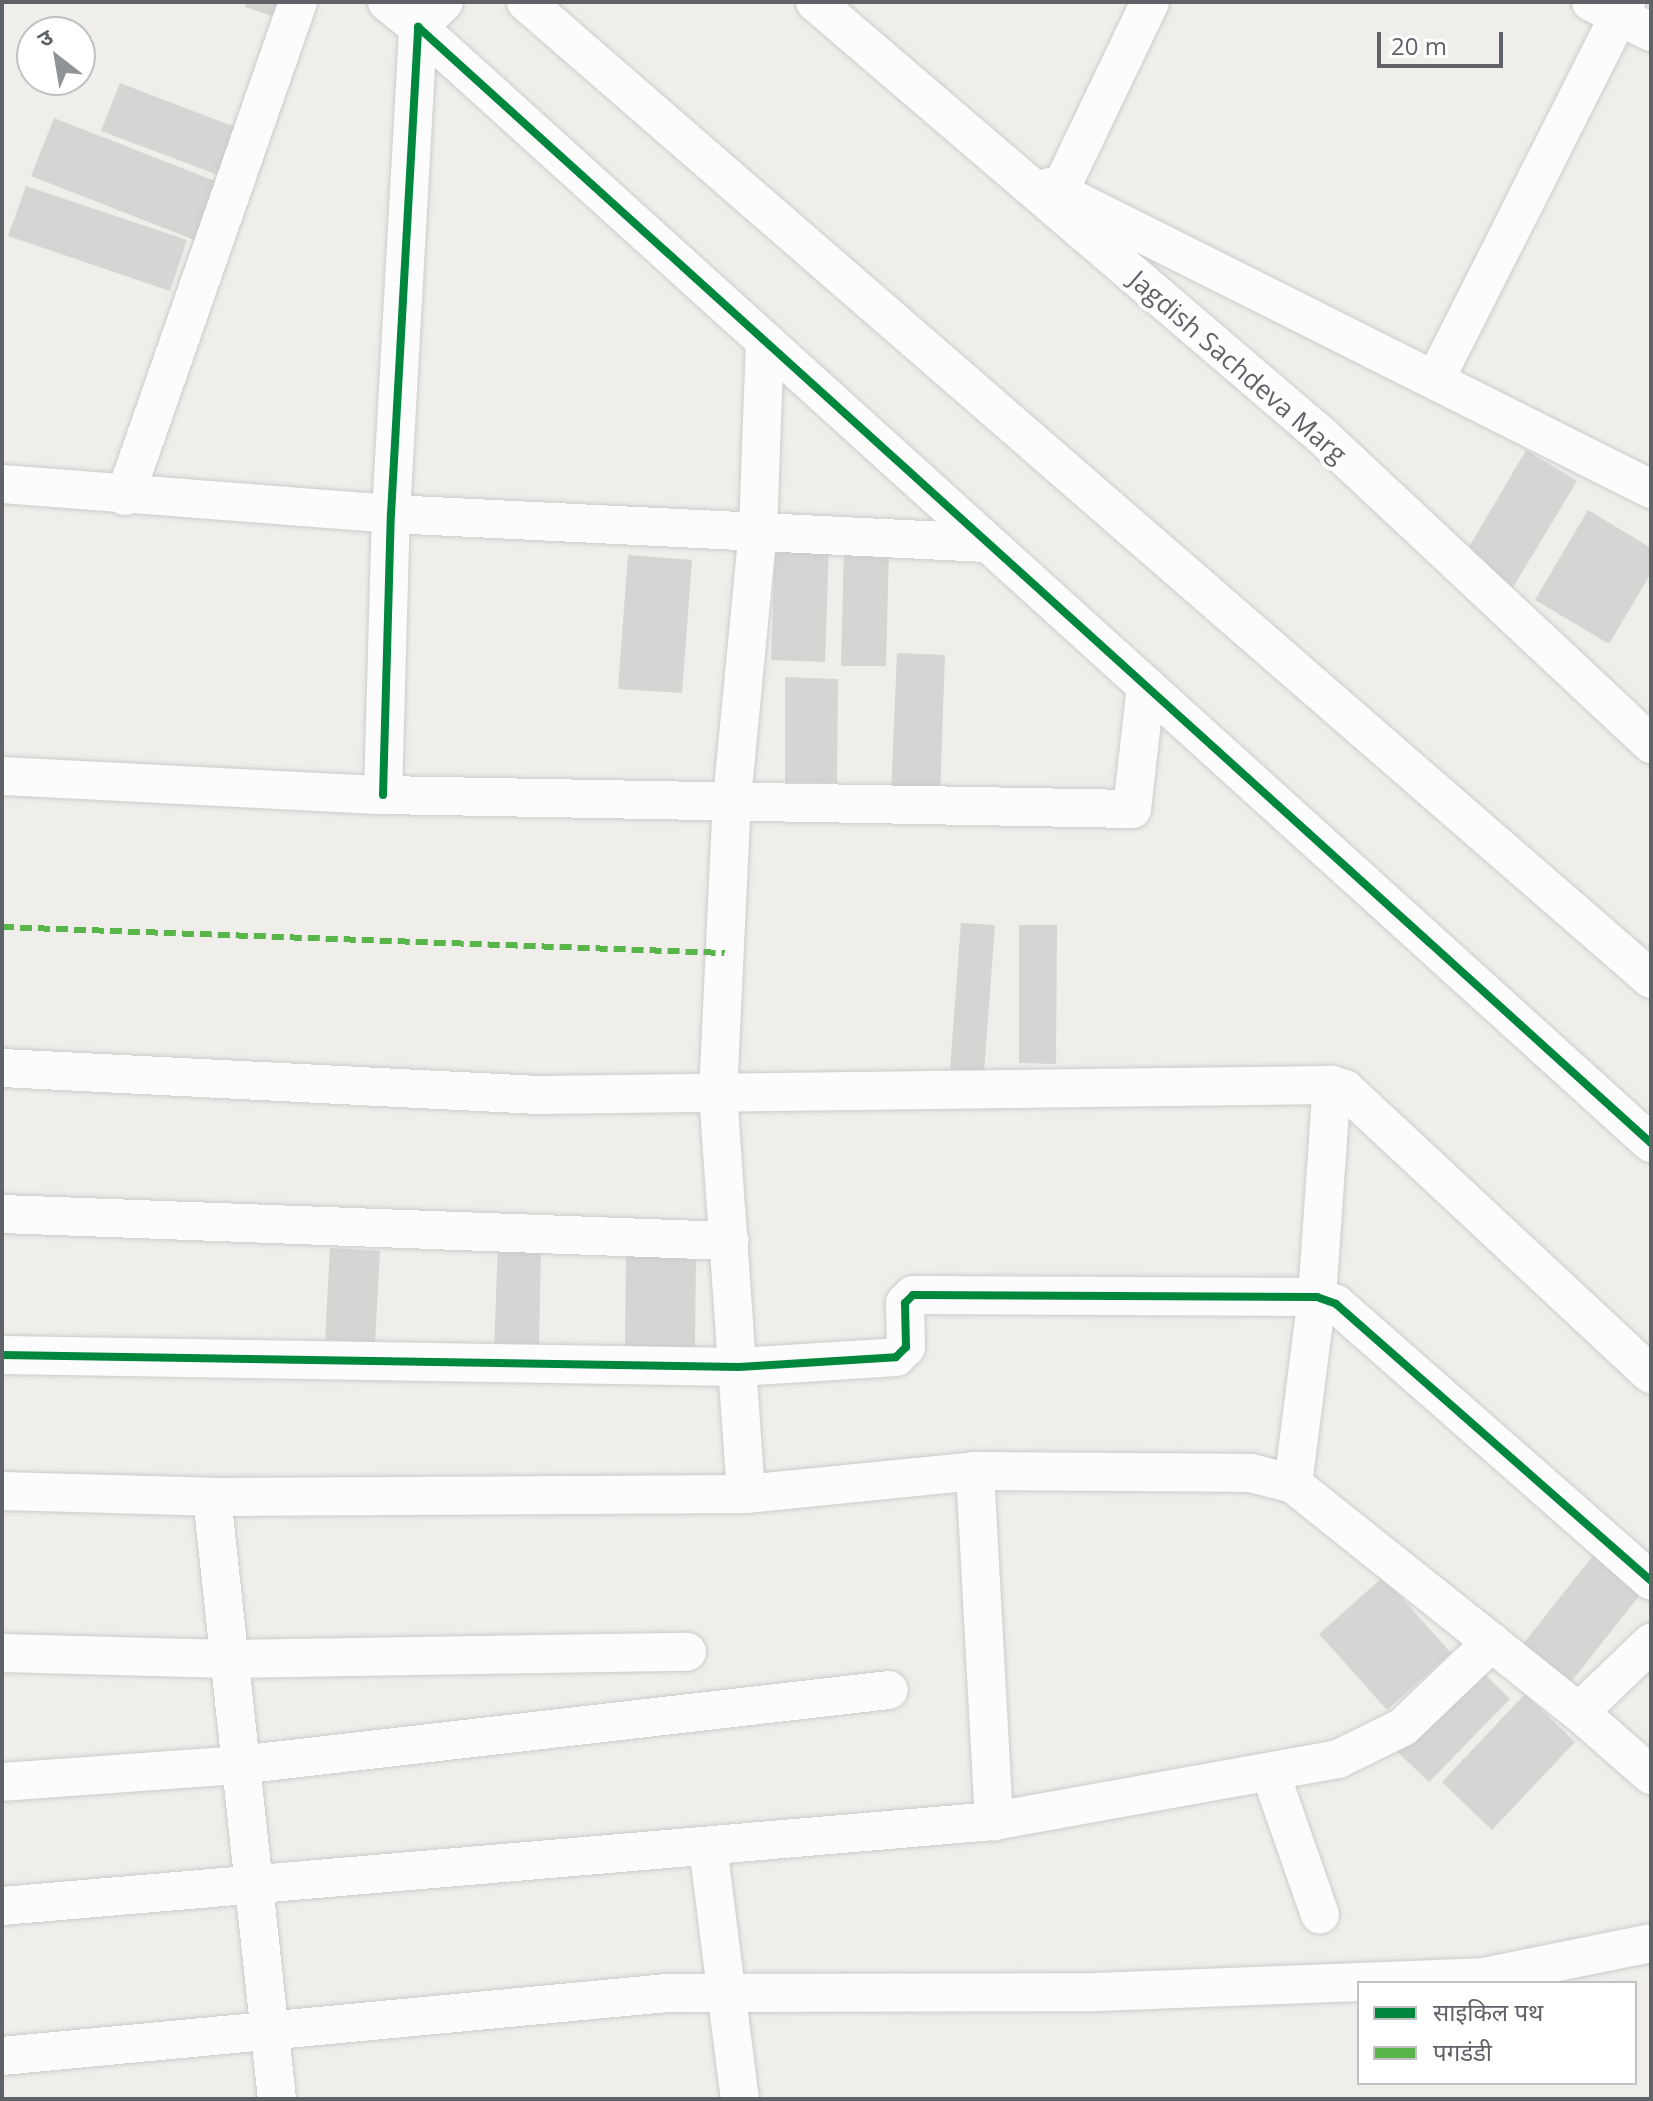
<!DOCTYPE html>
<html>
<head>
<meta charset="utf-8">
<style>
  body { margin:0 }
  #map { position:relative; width:1653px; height:2101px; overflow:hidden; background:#efeeea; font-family:"Open Sans","Noto Sans Devanagari",sans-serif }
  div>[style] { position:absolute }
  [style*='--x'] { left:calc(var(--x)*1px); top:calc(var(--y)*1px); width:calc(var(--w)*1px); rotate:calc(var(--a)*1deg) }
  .building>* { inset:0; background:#d6d5d3 }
  .roads { filter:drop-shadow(0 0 2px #cbcccc) drop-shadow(0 0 2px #cbcccc) }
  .street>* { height:38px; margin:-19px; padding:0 19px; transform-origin:19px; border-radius:19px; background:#fdfcfc }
  .quiet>* { height:6px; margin-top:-3px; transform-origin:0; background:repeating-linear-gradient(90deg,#58b549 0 12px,transparent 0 18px) }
  .cycleway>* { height:8px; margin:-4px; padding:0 4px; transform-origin:4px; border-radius:4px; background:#00873e }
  span { translate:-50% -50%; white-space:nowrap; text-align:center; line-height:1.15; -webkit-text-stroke:8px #fff; paint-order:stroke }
  .street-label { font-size:26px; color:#5f6368 }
  .frame { position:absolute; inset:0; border:4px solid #5f6368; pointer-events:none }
  .legend { position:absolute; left:1357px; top:1981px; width:280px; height:104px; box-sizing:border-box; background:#fff; border:2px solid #bfc1c3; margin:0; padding:10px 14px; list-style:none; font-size:24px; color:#5f6368 }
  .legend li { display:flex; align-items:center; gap:16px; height:40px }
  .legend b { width:40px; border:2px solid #bfc1c3 }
  .north { position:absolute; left:16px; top:16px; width:80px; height:80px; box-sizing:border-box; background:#fff; border:2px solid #bfc1c3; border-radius:50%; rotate:329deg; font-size:22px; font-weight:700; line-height:32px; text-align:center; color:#5f6368 }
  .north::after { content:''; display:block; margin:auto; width:28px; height:36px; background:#919496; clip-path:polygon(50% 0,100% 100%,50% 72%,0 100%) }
  .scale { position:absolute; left:1377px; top:32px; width:126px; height:36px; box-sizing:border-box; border:4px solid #5f6368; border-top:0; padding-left:10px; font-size:24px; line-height:28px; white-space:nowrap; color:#5f6368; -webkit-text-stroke:6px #fff; paint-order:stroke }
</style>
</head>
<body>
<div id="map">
  <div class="building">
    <div style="clip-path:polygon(247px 2px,280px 2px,275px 17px,245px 7px)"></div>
    <div style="clip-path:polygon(120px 83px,240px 129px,221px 176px,101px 131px)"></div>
    <div style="clip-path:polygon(54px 118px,220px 183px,197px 241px,31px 176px)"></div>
    <div style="clip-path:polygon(26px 186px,187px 240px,170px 291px,8px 236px)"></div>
    <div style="clip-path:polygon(1526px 450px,1577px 481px,1512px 589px,1462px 559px)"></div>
    <div style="clip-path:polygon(1588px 510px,1651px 548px,1651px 573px,1609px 644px,1535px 600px)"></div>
    <div style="clip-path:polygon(775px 544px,829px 545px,825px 662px,771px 660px)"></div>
    <div style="clip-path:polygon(844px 548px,889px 549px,886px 666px,841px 666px)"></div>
    <div style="clip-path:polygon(628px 555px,692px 560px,682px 693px,618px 689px)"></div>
    <div style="clip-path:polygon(897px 653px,945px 655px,940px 795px,891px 794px)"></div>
    <div style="clip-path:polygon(785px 677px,838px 679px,837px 783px,785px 782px)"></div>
    <div style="clip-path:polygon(961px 923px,995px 925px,984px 1072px,950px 1069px)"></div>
    <div style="clip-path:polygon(1019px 925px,1057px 925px,1056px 1064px,1019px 1063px)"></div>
    <div style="clip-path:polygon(498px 1241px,541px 1243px,539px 1352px,494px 1350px)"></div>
    <div style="clip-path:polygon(330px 1248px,380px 1251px,375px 1343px,325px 1340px)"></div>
    <div style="clip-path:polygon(626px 1251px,696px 1251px,695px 1348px,625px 1348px)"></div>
    <div style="clip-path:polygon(1599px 1548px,1647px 1586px,1567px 1687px,1519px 1649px)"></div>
    <div style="clip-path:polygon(1383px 1577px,1451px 1653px,1387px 1710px,1319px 1634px)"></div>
    <div style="clip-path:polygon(1472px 1662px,1510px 1699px,1429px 1782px,1390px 1745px)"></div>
    <div style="clip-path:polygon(1525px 1694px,1575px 1742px,1492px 1830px,1442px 1782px)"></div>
  </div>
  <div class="roads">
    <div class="street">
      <div style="--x:387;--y:2;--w:40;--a:39"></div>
      <div style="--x:418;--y:27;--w:36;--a:-44"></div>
      <div style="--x:526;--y:2;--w:1490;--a:40.97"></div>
      <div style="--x:815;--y:2;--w:667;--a:40.56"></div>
      <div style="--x:1322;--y:436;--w:451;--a:43.1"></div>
      <div style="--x:1591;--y:2;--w:67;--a:26.6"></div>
      <div style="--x:1049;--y:187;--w:674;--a:26.64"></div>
      <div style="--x:1059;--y:192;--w:211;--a:-64.4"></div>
      <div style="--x:1435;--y:380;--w:424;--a:-63.2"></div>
      <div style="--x:2;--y:484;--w:390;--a:4.4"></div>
      <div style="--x:391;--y:514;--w:597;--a:2.79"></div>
      <div style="--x:125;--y:496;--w:523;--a:-70.7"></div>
      <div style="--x:2;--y:776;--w:381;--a:2.9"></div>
      <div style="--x:383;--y:795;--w:749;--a:1.07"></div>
      <div style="--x:1132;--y:809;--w:124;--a:-83.5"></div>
      <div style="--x:383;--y:795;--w:281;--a:-88.4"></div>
      <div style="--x:391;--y:514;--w:488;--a:-86.8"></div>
      <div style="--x:418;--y:27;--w:1663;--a:42.15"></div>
      <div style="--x:2;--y:1068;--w:537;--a:2.88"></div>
      <div style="--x:538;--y:1095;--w:794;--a:-0.72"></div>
      <div style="--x:1332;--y:1085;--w:14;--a:17"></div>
      <div style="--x:1345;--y:1089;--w:418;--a:43"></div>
      <div style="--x:2;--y:1214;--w:728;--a:2.13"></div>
      <div style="--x:2;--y:1355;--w:737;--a:0.93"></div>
      <div style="--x:739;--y:1367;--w:157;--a:-3.6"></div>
      <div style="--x:896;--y:1357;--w:14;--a:-45"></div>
      <div style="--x:906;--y:1347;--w:44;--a:-91.3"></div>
      <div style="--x:905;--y:1303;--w:11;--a:-45"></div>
      <div style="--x:913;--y:1295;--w:404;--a:0.3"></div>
      <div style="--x:1317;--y:1297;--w:20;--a:20"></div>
      <div style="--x:1336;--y:1304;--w:419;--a:41.3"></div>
      <div style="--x:975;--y:1471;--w:351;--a:86.9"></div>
      <div style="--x:1293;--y:1484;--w:189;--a:-82.7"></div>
      <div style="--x:1317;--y:1297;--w:213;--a:-86"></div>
      <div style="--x:2;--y:1491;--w:210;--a:1.6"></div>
      <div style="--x:212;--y:1497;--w:534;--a:-0.32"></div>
      <div style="--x:746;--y:1494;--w:230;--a:-5.7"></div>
      <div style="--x:975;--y:1471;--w:276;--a:0.4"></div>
      <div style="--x:1251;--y:1473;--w:43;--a:14.7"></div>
      <div style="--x:1293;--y:1484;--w:366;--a:38.6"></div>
      <div style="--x:1579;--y:1712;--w:100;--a:-43.8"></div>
      <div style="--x:746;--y:1494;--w:401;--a:-94"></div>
      <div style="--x:718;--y:1094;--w:295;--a:-87.3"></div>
      <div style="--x:732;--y:799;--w:270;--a:-84.5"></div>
      <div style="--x:758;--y:530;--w:189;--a:-87.9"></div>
      <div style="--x:212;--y:1497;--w:605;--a:83.84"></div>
      <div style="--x:2;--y:1653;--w:226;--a:1.5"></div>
      <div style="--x:228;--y:1659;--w:459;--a:-0.9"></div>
      <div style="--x:1579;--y:1712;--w:96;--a:41.2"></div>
      <div style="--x:1270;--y:1772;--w:151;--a:70.7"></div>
      <div style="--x:2;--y:1782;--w:238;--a:-4.1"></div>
      <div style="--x:239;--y:1765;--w:654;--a:-6.58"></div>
      <div style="--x:708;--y:1847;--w:254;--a:82.8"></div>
      <div style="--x:2;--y:1906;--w:996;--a:-4.9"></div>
      <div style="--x:994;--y:1821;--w:350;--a:-10.2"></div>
      <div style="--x:1338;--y:1759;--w:72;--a:-26.2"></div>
      <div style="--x:1403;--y:1727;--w:123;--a:-43.7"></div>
      <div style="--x:2;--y:2056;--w:668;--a:-5.41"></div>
      <div style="--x:667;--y:1993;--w:430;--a:-0.1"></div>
      <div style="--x:1097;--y:1992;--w:386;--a:-2.2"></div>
      <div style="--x:1483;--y:1977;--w:171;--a:-11.4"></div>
    </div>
  </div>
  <div class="quiet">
    <div style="--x:2;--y:927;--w:723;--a:2.06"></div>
  </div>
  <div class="cycleway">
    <div style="--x:383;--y:795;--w:281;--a:-88.4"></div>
    <div style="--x:391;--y:514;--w:488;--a:-86.8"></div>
    <div style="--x:418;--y:27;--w:1663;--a:42.15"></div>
    <div style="--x:2;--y:1355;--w:737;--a:0.93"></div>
    <div style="--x:739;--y:1367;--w:157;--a:-3.6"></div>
    <div style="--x:896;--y:1357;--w:14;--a:-45"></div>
    <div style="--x:906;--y:1347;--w:44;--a:-91.3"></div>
    <div style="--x:905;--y:1303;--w:11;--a:-45"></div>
    <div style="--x:913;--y:1295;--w:404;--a:0.3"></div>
    <div style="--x:1317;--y:1297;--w:20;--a:20"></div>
    <div style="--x:1336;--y:1304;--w:419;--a:41.3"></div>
  </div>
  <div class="street-label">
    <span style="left:1238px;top:367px;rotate:41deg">Jagdish Sachdeva Marg</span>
  </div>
  <div class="frame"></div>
  <ul class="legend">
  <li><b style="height:10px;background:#00873e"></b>साइकिल पथ</li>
  <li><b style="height:10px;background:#58b549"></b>पगडंडी</li>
  </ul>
  <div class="north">उ</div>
  <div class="scale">20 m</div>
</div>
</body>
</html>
